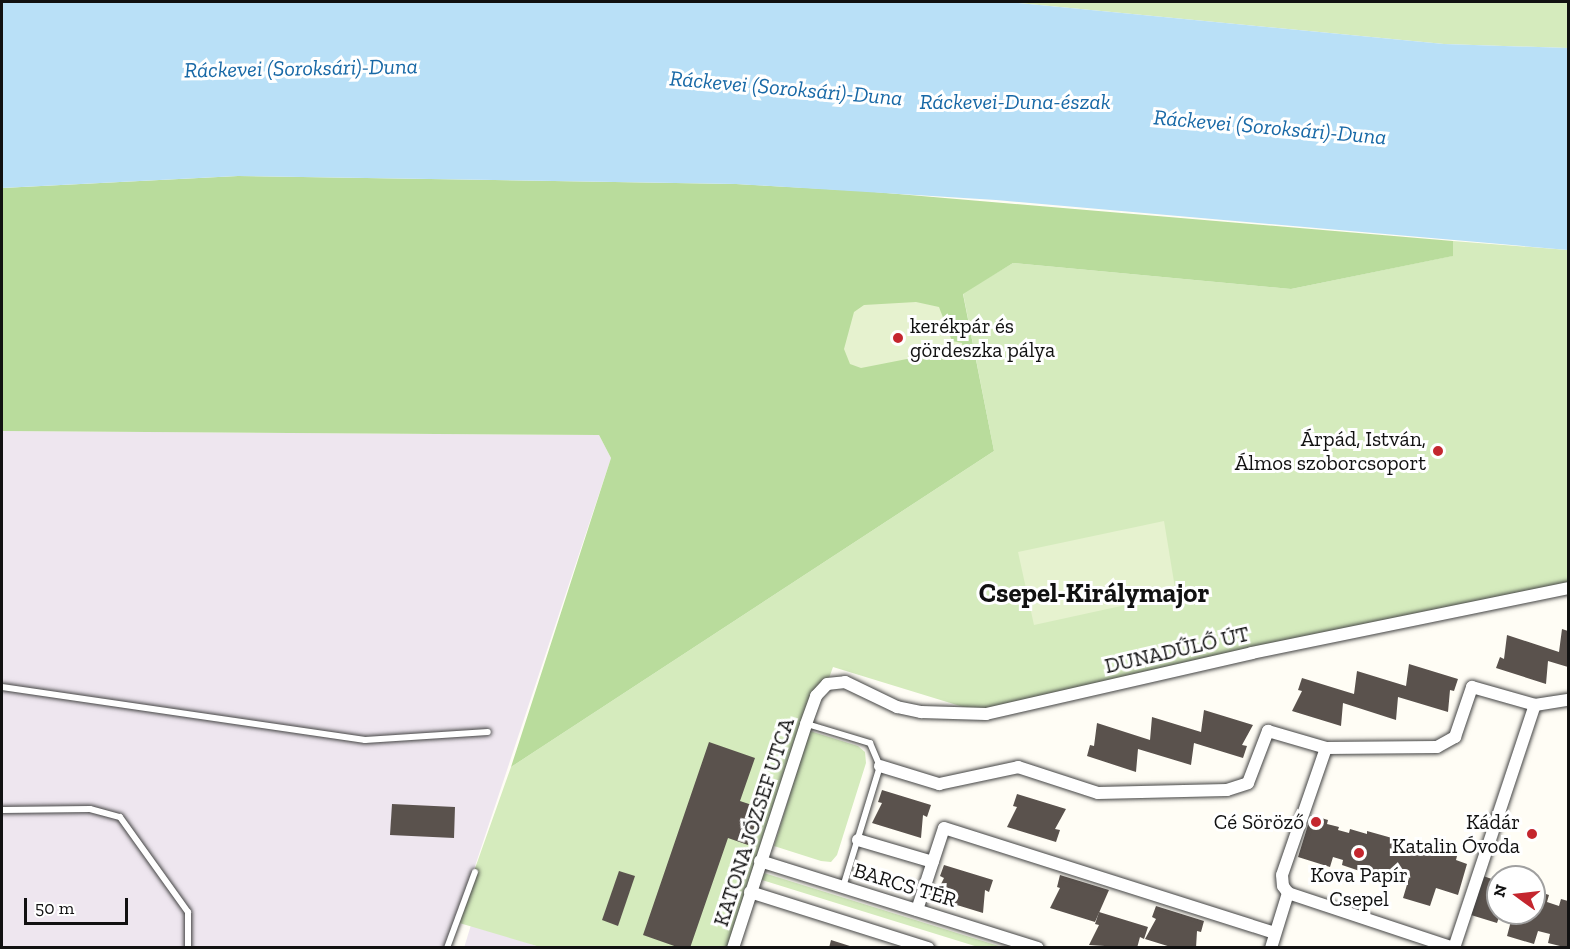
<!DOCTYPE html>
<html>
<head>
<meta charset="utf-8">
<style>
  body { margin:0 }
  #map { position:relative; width:1570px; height:949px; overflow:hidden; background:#fffdf5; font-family:"Zilla Slab",serif }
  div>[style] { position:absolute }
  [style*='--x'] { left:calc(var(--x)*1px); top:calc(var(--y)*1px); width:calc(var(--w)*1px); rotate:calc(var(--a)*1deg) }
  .industrial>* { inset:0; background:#eee6ef }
  .green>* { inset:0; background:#d5ebbd }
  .forest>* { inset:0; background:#b9dc9c }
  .pitch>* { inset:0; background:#e6f2cf }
  .water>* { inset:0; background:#b9e0f7 }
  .building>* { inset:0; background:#5a524d }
  .roads { filter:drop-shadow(0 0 2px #444) drop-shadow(0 0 2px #444) }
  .lane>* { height:6px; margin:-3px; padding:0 3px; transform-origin:3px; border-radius:3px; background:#fff }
  .street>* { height:12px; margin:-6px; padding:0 6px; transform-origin:6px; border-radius:6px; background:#fff }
  .dots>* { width:16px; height:16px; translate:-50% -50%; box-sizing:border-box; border:3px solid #fff; border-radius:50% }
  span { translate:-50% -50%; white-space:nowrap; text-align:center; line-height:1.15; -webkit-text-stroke:6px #fff; paint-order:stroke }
  .poi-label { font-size:21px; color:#111 }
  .left { translate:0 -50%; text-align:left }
  .right { translate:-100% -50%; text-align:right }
  .street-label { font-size:21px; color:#111 }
  .water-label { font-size:22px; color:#1768a6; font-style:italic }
  .district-label { font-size:27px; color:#111; font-weight:700 }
  .frame { position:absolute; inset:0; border:3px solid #111; pointer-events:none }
  .north { position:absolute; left:1486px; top:865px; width:60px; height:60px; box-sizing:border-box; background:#fff; border:2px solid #a0a0a0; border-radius:50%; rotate:285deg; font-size:16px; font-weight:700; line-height:24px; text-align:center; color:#111 }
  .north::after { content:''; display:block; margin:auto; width:21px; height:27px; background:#c4262e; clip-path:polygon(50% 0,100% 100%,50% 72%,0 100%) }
  .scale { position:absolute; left:24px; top:898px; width:104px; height:27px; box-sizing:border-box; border:3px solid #111; border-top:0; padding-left:8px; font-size:18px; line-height:21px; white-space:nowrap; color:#111; -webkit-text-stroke:4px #fff; paint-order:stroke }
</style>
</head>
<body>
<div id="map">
  <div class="industrial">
    <div style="clip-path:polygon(2px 431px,599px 435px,611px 458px,448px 947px,2px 948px)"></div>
    <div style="clip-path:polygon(471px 925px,540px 947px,464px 948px)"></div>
  </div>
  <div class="green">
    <div style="clip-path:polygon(1009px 2px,1568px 2px,1568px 48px,1444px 44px)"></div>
    <div style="clip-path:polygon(1453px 241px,1568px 250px,1568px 587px,996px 717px,833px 667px,810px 731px,858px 746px,865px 752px,866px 763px,837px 855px,831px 862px,821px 861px,774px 846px,807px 739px,731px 947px,540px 947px,456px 922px,511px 767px,994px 451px,963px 293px,1013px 263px,1291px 289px,1452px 256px)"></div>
    <div style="clip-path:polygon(764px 873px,1002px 947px,978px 947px,762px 880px)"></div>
  </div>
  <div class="forest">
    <div style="clip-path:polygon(238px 176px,736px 184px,863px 191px,1453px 241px,1453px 256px,1291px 289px,1013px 263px,963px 294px,994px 451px,511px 767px,611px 458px,599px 435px,2px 431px,2px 188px)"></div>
  </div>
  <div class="pitch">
    <div style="clip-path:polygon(916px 302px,939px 307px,952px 341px,962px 343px,963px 348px,861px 368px,850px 364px,844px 349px,854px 312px,864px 305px)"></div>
    <div style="clip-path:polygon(1164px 521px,1176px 594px,1034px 625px,1018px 552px)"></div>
  </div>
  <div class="water">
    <div style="clip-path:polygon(2px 2px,1009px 2px,1444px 44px,1568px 48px,1568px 250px,996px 200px,736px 184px,238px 176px,2px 188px)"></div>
  </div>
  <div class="building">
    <div style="clip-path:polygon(1562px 629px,1568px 631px,1568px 667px,1548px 661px,1546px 684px,1496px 668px,1500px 657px,1504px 659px,1507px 635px,1559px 652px)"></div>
    <div style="clip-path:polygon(1409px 664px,1458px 679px,1454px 691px,1450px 690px,1448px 712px,1398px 697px,1396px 720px,1343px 703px,1341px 726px,1292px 711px,1302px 691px,1298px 690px,1302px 678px,1354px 694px,1357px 671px,1406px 686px)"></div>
    <div style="clip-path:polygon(1204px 710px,1253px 725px,1242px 745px,1247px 746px,1243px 758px,1194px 743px,1191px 765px,1138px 749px,1136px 772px,1087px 756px,1090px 745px,1094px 746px,1097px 723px,1150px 740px,1152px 717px,1201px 732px)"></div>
    <div style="clip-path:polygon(709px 742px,755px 758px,740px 801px,761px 808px,748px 845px,728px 838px,690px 948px,680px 948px,643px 935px)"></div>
    <div style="clip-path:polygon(882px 790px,931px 805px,927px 817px,923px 815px,921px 838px,872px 823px,882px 803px,878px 802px)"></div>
    <div style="clip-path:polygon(1017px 794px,1066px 809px,1055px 829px,1060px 830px,1056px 842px,1007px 827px,1017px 807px,1013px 806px)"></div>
    <div style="clip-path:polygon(392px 804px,455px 807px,454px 838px,390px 835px)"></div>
    <div style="clip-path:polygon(1311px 815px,1328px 820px,1327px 824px,1339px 827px,1338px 830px,1349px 833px,1350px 829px,1367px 834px,1367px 831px,1392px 838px,1390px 842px,1417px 854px,1418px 849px,1430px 852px,1431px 848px,1457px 856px,1456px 860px,1467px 864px,1458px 895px,1436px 888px,1430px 906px,1403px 898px,1409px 878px,1398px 875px,1395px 883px,1342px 865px,1343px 860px,1333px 857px,1330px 867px,1298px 857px)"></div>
    <div style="clip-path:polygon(944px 865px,993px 880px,989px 892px,985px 890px,983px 913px,934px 898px,944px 878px,940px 876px)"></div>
    <div style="clip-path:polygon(619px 871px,635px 876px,618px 926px,602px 920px)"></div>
    <div style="clip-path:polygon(1060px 875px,1109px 890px,1095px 922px,1050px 908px,1060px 888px,1057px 887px)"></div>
    <div style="clip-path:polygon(1483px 876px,1498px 881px,1498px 913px,1534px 913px,1534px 890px,1549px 895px,1547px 902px,1559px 906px,1561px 899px,1568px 901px,1568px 948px,1548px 943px,1550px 934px,1538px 931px,1534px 944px,1507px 936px,1511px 921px,1499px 917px,1497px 923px,1471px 915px)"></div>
    <div style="clip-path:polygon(1156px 906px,1204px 921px,1201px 932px,1197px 931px,1196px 948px,1174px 948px,1145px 939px,1156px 919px,1152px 917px)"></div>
    <div style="clip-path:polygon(1099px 912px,1148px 927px,1144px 939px,1140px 937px,1137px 948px,1089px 945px,1099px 925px,1095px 924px)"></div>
    <div style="clip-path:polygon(831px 940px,853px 947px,853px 948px,829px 948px)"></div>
  </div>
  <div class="roads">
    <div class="lane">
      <div style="--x:2;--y:687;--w:367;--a:8.3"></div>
      <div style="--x:365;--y:740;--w:123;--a:-3.7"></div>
      <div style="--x:807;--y:724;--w:66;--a:16.8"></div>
      <div style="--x:870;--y:743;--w:25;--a:67"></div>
      <div style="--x:880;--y:766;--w:127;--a:107"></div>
      <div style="--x:2;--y:810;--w:88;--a:-0.7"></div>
      <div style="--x:90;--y:809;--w:31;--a:15"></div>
      <div style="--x:120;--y:817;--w:117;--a:54.4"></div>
      <div style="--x:188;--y:912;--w:36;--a:90"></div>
      <div style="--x:447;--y:948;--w:81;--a:-69.8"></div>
    </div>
    <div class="street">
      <div style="--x:1326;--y:748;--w:134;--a:109.1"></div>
      <div style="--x:1282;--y:875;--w:11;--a:85"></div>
      <div style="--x:1283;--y:886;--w:9;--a:54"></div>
      <div style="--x:1288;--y:893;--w:174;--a:18.4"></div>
      <div style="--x:880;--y:766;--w:62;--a:17"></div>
      <div style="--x:939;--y:784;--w:81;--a:-12.1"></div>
      <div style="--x:1018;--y:767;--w:84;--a:18"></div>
      <div style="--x:1098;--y:793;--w:129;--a:-1.3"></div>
      <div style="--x:1227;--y:790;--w:22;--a:-18"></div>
      <div style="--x:1248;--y:783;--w:56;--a:-69"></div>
      <div style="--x:1268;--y:731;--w:60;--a:16.3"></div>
      <div style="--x:1326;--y:748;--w:111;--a:-0.5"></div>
      <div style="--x:1437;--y:747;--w:21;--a:-29"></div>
      <div style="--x:1455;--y:737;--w:53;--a:-71.2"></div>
      <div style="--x:1472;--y:687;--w:66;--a:15.9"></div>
      <div style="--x:1535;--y:705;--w:33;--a:-9"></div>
      <div style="--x:858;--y:840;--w:78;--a:16.3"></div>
      <div style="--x:760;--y:861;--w:291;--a:17.4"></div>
      <div style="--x:750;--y:892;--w:187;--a:17.5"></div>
      <div style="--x:917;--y:910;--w:86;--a:-71.8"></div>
      <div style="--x:944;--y:828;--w:347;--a:17.6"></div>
      <div style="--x:733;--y:948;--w:236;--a:-71.9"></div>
      <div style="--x:806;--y:724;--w:30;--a:-70"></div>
      <div style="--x:816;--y:696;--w:16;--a:-47"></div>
      <div style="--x:827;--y:684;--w:18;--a:-6"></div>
      <div style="--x:845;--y:682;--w:58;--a:25.7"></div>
      <div style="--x:897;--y:707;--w:25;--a:12"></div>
      <div style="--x:921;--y:712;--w:65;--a:1.8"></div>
      <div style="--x:986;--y:714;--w:273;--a:-12.9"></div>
      <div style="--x:1252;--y:653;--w:323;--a:-11.6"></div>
      <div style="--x:1271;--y:948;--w:58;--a:-72.8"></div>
      <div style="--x:1454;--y:948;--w:256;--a:-71.6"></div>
    </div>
  </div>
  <div class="dots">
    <div style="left:898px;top:338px;background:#c4262e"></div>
    <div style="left:1438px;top:451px;background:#c4262e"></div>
    <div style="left:1316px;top:822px;background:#c4262e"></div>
    <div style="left:1532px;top:834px;background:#c4262e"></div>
    <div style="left:1359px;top:853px;background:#c4262e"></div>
  </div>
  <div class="poi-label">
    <span class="left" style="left:910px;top:338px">kerékpár és<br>gördeszka pálya</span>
    <span class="right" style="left:1426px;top:451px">Árpád, István,<br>Álmos szoborcsoport</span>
    <span class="right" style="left:1304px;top:822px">Cé Söröző</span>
    <span class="right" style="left:1520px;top:834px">Kádár<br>Katalin Óvoda</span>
    <span style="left:1359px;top:887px">Kova Papír<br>Csepel</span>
  </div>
  <div class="street-label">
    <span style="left:1177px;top:650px;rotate:-13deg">DUNADŰLŐ ÚT</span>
    <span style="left:754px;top:822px;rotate:-72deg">KATONA JÓZSEF UTCA</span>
    <span style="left:905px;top:885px;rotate:17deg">BARCS TÉR</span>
  </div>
  <div class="water-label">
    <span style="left:301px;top:68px;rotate:-1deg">Ráckevei (Soroksári)-Duna</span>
    <span style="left:786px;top:88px;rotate:5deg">Ráckevei (Soroksári)-Duna</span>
    <span style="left:1015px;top:102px">Ráckevei-Duna-észak</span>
    <span style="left:1270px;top:127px;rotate:5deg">Ráckevei (Soroksári)-Duna</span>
  </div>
  <div class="district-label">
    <span style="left:1094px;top:594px">Csepel-Királymajor</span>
  </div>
  <div class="frame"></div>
  <div class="north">N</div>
  <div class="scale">50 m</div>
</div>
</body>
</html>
